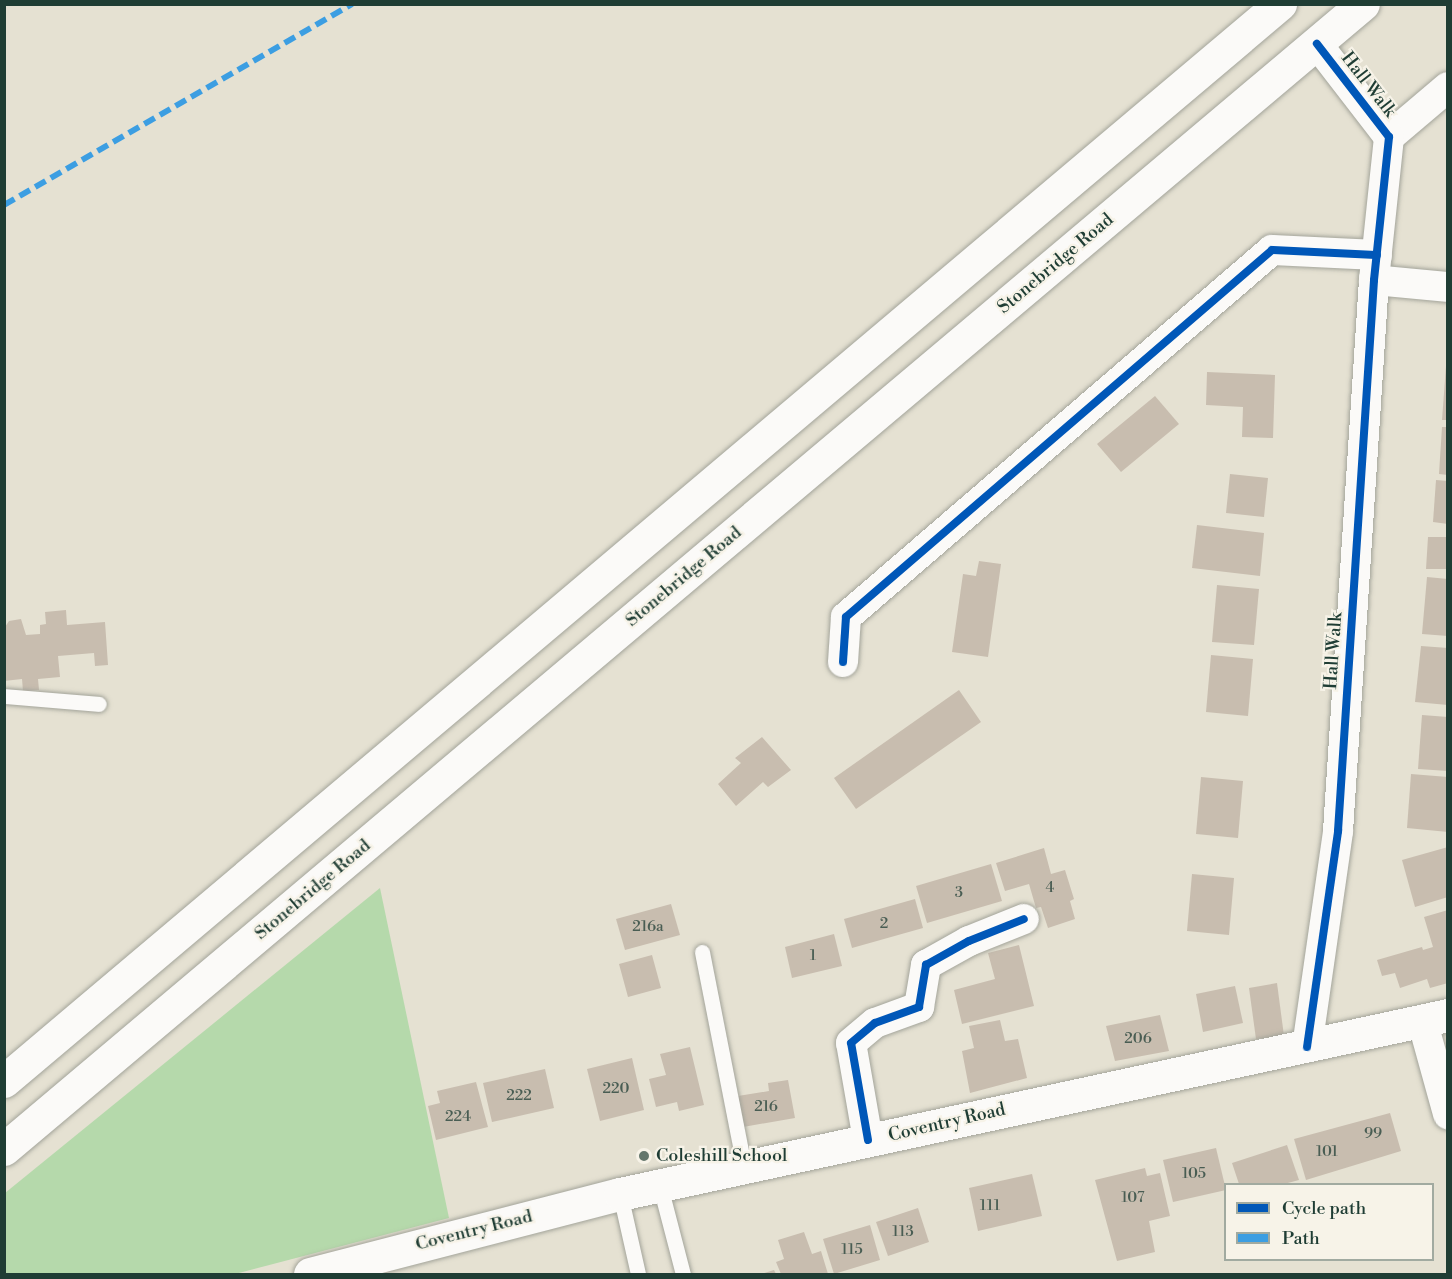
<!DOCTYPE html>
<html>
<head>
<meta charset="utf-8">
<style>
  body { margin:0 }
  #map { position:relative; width:1452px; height:1279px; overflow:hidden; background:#e5e1d2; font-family:"Libre Bodoni",serif }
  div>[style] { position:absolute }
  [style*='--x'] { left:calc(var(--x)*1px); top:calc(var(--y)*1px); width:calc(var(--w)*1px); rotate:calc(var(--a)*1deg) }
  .green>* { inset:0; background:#b5d9ab }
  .building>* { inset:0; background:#c8bdaf }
  .roads { filter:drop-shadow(0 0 2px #a3a49a) drop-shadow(0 0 2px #a3a49a) }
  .service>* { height:15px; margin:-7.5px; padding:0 7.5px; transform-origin:7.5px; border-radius:7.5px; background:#fbfaf8 }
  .minor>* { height:30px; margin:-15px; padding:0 15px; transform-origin:15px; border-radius:15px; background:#fbfaf8 }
  .secondary>* { height:33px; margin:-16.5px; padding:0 16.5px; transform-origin:16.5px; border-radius:16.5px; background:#fbfaf8 }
  .trunk>* { height:33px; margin:-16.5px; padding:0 16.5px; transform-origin:16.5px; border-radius:16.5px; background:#fbfaf8 }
  .quiet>* { height:6px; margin-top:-3px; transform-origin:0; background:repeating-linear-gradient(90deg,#3c9ee2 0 12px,transparent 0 18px) }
  .cycleway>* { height:8px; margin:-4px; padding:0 4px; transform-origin:4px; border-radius:4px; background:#0057b8 }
  .dots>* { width:16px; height:16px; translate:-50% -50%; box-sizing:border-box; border:3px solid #f7f3e8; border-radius:50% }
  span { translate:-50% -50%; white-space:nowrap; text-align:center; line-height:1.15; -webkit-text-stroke:4.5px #f7f3e8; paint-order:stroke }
  .number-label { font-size:15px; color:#495d53 }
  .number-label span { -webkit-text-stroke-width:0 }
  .street-label { font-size:18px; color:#1f3d34 }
  .poi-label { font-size:18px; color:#1f3d34 }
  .left { translate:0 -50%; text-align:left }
  .frame { position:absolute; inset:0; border:6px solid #1f3d34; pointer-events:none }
  .legend { position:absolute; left:1224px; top:1183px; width:210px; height:78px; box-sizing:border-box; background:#f7f3e8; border:2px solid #a1aaa0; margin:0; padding:8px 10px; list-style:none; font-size:18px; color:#1f3d34 }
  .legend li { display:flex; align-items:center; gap:12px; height:30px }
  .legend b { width:30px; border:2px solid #a1aaa0 }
</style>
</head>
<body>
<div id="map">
  <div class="green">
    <div style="clip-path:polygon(380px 888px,449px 1218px,235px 1274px,5px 1274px,5px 1193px)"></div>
  </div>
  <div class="building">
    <div style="clip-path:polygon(1446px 366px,1448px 366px,1448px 420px,1442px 420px)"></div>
    <div style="clip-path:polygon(1207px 372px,1275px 375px,1273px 438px,1242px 437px,1243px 407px,1206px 405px)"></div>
    <div style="clip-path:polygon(1155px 396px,1179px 424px,1121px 472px,1097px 444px)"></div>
    <div style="clip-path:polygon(1442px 427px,1448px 427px,1448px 475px,1439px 474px)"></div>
    <div style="clip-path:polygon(1230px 474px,1268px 478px,1264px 517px,1226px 513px)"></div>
    <div style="clip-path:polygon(1436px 480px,1448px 481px,1448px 524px,1433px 522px)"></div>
    <div style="clip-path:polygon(1197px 525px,1264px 533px,1260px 576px,1192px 568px)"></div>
    <div style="clip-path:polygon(1428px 537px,1448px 537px,1448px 569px,1426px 569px)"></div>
    <div style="clip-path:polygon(979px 561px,1001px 564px,988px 657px,952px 652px,963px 574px,976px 576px)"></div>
    <div style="clip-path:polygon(1427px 577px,1448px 579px,1448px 636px,1422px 634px)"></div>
    <div style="clip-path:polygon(1217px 585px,1259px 589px,1254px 645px,1212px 642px)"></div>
    <div style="clip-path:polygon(66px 610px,67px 625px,105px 622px,108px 665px,95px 666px,94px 653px,58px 656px,60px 677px,38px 679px,39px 690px,23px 691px,22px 679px,4px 681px,5px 627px,9px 621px,21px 619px,26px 635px,40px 634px,40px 625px,46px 624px,45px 612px)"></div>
    <div style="clip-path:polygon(1421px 646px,1448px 648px,1448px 705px,1415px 702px)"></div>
    <div style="clip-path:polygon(1211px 655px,1253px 659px,1248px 716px,1206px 712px)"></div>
    <div style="clip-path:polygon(959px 690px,981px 722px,856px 809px,834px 778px)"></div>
    <div style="clip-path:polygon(1422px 715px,1448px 717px,1448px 771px,1418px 769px)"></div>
    <div style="clip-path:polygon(762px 737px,791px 770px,768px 787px,763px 782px,736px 806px,718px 784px,741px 763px,735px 758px)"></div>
    <div style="clip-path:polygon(1411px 774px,1448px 777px,1448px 832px,1407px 828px)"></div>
    <div style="clip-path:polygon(1201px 777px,1243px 781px,1238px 838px,1196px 834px)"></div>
    <div style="clip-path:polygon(1448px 847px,1448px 897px,1415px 907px,1402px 860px)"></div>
    <div style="clip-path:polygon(1044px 848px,1051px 874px,1065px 870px,1074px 899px,1070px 901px,1075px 919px,1048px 928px,1041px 907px,1036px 908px,1029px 884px,1005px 891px,996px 863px)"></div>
    <div style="clip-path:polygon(991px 864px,1002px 901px,927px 923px,916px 886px)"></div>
    <div style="clip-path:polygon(1192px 874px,1234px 878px,1229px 935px,1187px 931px)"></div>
    <div style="clip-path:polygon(915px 899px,923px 928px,852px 948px,844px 919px)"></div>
    <div style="clip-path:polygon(671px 904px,680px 935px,625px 950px,616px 919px)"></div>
    <div style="clip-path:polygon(1448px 910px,1448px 983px,1430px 988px,1427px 979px,1400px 988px,1395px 973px,1382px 976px,1377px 960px,1422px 947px,1423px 950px,1433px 947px,1424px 917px)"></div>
    <div style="clip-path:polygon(834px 934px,842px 966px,792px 978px,785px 947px)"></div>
    <div style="clip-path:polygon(1019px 945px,1034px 1006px,962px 1024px,954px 990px,995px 979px,988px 953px)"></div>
    <div style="clip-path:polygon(652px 955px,661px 988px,628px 997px,619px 964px)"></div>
    <div style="clip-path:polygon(1277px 983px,1284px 1036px,1256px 1039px,1249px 988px)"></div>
    <div style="clip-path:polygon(1235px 986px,1243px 1023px,1203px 1032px,1196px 994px)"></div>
    <div style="clip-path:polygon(1160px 1015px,1169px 1051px,1115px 1061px,1106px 1026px)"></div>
    <div style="clip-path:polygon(1000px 1020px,1005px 1041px,1018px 1039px,1027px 1078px,970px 1093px,962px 1051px,974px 1048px,969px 1026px)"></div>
    <div style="clip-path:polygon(690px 1047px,704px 1105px,679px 1111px,677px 1102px,656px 1107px,649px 1079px,666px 1075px,660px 1054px)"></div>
    <div style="clip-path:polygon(632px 1058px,644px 1110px,600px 1121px,587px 1069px)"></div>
    <div style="clip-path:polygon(545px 1069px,554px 1108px,492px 1122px,483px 1083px)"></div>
    <div style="clip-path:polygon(788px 1080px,795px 1118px,743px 1127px,738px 1096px,769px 1091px,768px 1083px)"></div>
    <div style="clip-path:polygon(476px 1082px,488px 1127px,436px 1140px,428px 1106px,440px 1103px,437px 1091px)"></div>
    <div style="clip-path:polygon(1390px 1113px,1401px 1151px,1306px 1180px,1294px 1139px)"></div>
    <div style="clip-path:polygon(1287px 1145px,1299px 1180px,1284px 1184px,1239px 1184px,1232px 1163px)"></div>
    <div style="clip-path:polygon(1216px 1148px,1226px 1190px,1173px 1202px,1163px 1160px)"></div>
    <div style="clip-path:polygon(1145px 1168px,1147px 1176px,1160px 1173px,1170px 1216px,1149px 1221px,1155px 1252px,1117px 1261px,1095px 1180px)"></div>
    <div style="clip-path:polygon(1032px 1174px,1042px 1216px,978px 1231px,969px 1188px)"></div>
    <div style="clip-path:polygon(918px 1208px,929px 1242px,888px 1256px,876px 1222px)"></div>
    <div style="clip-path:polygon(870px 1225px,880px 1260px,834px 1274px,823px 1239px)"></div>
    <div style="clip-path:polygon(804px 1232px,812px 1254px,821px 1251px,828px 1274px,781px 1274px,776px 1262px,784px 1259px,778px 1240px)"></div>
    <div style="clip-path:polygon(774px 1270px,776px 1274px,761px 1274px)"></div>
  </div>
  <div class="roads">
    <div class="service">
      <div style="--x:4;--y:696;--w:95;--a:4.8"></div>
      <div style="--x:702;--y:952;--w:219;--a:78.9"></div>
      <div style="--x:660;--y:1186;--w:91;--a:75.4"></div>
      <div style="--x:620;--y:1194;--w:82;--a:77.3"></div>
    </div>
    <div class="minor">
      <div style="--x:1389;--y:137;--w:77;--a:-40.3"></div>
      <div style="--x:1374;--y:280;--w:74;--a:5.4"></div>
      <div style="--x:843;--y:662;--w:45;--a:-86.2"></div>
      <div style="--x:846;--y:617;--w:562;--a:-40.74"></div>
      <div style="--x:1272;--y:250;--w:105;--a:2.7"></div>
      <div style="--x:1422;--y:1020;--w:98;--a:74.5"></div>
      <div style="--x:1307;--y:1047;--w:218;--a:-81.8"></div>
      <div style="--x:1338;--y:831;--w:552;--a:-86.26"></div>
      <div style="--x:1374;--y:280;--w:144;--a:-84"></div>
      <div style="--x:1389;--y:137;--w:118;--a:-127.7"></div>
      <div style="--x:868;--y:1140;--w:98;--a:-99.9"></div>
      <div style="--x:851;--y:1043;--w:31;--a:-40"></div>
      <div style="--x:875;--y:1023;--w:47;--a:-20"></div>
      <div style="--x:919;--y:1007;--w:43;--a:-80.5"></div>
      <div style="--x:926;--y:965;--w:49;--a:-29.2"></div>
      <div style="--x:969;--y:941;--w:59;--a:-21.8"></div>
    </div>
    <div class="secondary">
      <div style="--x:310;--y:1274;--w:320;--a:-14.5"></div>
      <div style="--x:620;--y:1194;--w:847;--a:-12.2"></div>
    </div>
    <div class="trunk">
      <div style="--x:4;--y:1081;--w:1670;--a:-40.17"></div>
      <div style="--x:4;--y:1149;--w:1777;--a:-40.12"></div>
    </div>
  </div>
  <div class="quiet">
    <div style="--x:4;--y:205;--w:402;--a:-30"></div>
  </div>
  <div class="cycleway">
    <div style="--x:843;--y:662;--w:45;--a:-86.2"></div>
    <div style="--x:846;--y:617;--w:562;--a:-40.74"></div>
    <div style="--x:1272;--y:250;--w:105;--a:2.7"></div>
    <div style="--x:1307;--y:1047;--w:218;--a:-81.8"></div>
    <div style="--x:1338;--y:831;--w:552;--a:-86.26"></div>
    <div style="--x:1374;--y:280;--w:144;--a:-84"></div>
    <div style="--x:1389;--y:137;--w:118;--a:-127.7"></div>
    <div style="--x:868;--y:1140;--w:98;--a:-99.9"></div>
    <div style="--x:851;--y:1043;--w:31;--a:-40"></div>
    <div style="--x:875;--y:1023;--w:47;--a:-20"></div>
    <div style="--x:919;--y:1007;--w:43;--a:-80.5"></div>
    <div style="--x:926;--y:965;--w:49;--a:-29.2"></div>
    <div style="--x:969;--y:941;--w:59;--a:-21.8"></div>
  </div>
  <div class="dots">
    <div style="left:644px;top:1156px;background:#64766b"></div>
  </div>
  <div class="number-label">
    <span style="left:1050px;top:888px">4</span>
    <span style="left:959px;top:893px">3</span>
    <span style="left:884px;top:924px">2</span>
    <span style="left:648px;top:927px">216a</span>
    <span style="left:813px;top:956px">1</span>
    <span style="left:1138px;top:1039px">206</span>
    <span style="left:616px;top:1089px">220</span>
    <span style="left:519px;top:1096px">222</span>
    <span style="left:766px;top:1107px">216</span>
    <span style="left:458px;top:1117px">224</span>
    <span style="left:1373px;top:1134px">99</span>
    <span style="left:1327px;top:1152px">101</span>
    <span style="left:1194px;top:1174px">105</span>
    <span style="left:1133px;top:1198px">107</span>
    <span style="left:990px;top:1206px">111</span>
    <span style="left:903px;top:1232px">113</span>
    <span style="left:852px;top:1250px">115</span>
  </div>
  <div class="street-label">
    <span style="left:1368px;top:85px;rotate:52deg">Hall Walk</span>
    <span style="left:1056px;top:264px;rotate:-40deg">Stonebridge Road</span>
    <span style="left:684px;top:577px;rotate:-40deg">Stonebridge Road</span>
    <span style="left:1334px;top:651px;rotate:-86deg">Hall Walk</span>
    <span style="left:313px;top:890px;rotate:-40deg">Stonebridge Road</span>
    <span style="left:947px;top:1123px;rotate:-13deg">Coventry Road</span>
    <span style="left:474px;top:1231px;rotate:-14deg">Coventry Road</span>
  </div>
  <div class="poi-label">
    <span class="left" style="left:656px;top:1156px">Coleshill School</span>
  </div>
  <div class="frame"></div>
  <ul class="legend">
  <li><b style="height:8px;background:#0057b8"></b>Cycle path</li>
  <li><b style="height:8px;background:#3c9ee2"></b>Path</li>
  </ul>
</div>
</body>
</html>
